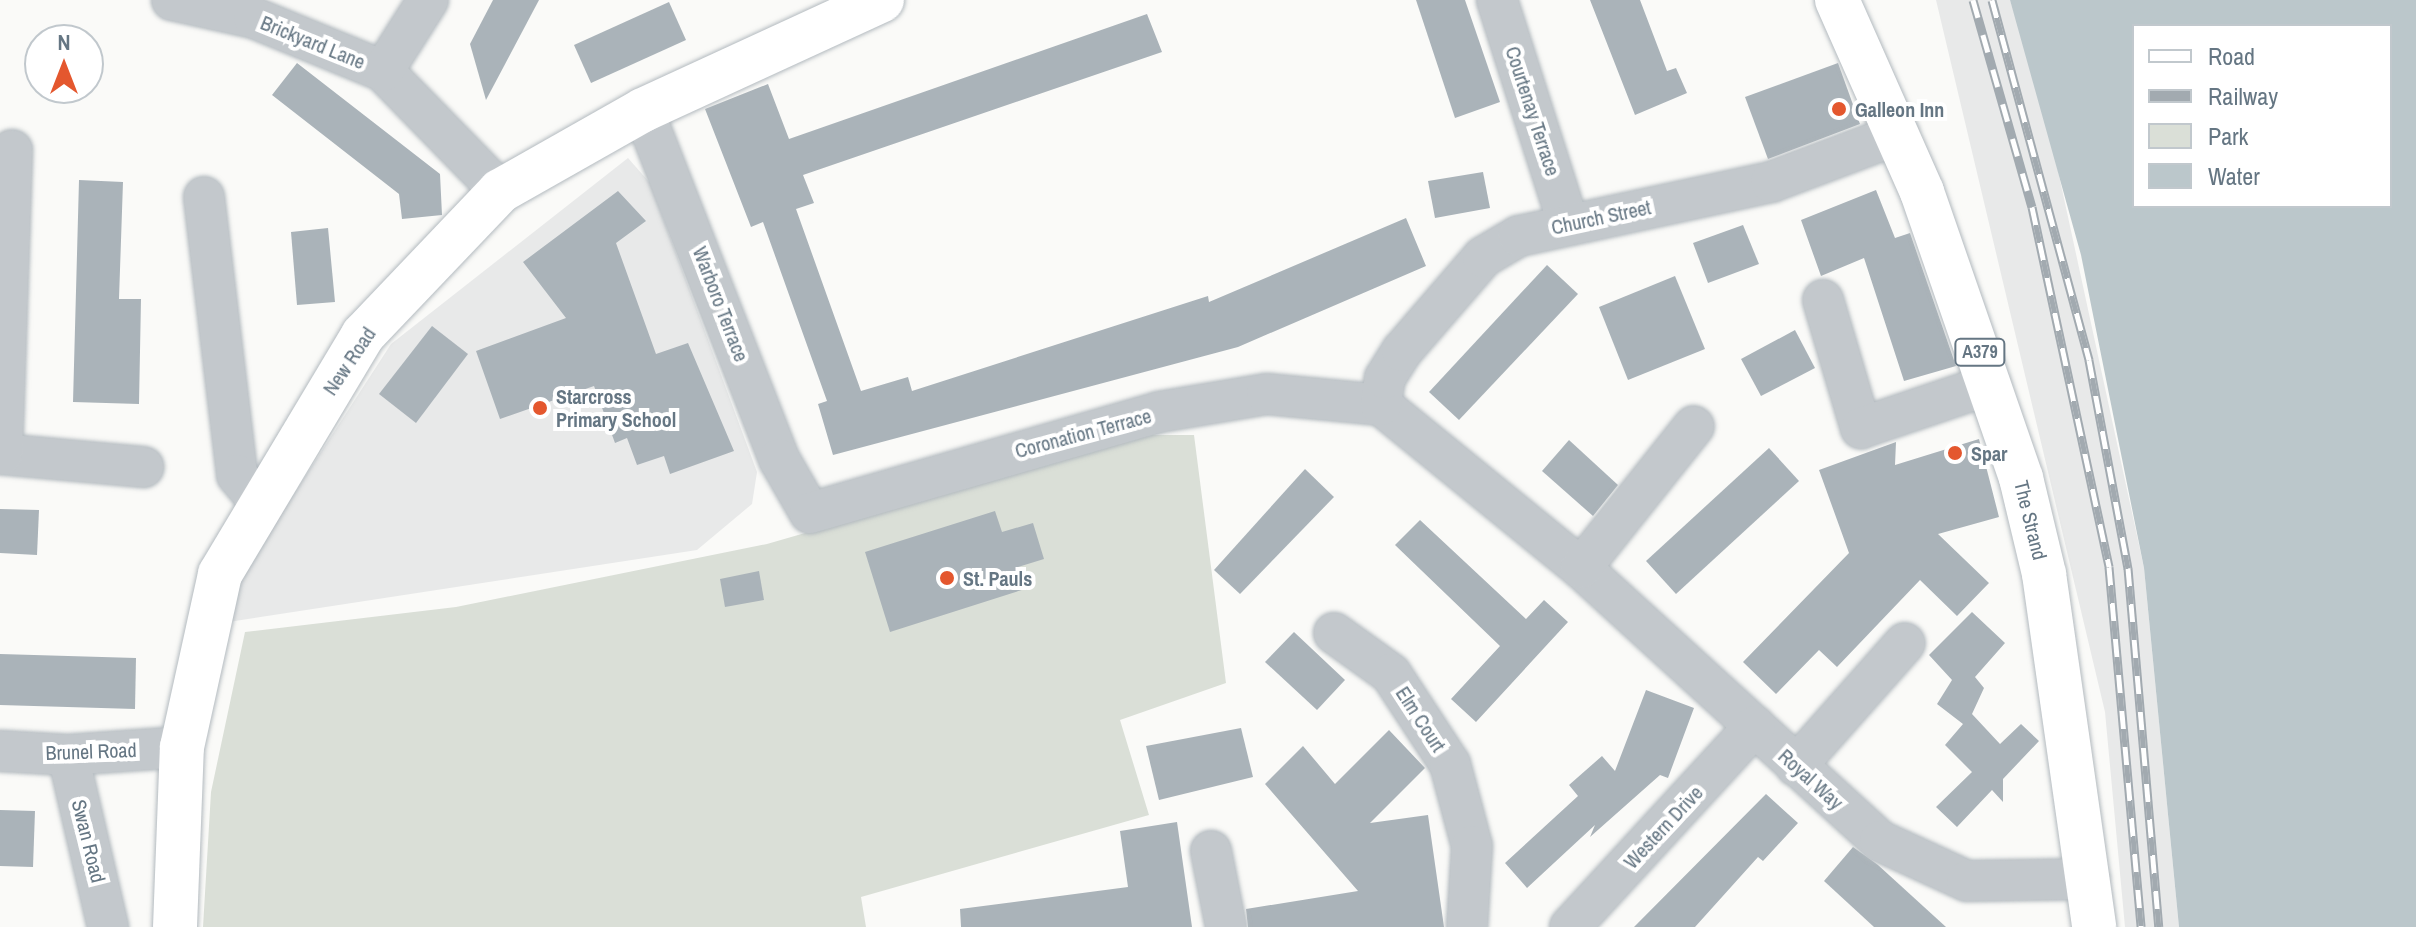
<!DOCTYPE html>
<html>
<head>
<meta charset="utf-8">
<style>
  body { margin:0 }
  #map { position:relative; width:2416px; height:927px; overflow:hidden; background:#fafaf8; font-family:"Archivo Narrow",sans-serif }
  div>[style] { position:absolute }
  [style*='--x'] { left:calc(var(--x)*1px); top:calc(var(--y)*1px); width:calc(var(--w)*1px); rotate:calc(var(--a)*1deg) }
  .built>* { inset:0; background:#e8e9e9 }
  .green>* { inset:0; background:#dadfd7 }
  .water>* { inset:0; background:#bbc7cb }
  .building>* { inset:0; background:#aab3b9 }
  .roads { filter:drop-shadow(0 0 2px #b3babf) drop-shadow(0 0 2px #b3babf) }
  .street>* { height:40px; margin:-20px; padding:0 20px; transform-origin:20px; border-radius:20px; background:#c3c8cc }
  .secondary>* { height:44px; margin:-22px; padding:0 22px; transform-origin:22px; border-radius:22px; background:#fff }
  .primary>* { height:44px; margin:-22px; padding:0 22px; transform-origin:22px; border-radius:22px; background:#fff }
  .rail>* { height:9px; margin-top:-4.5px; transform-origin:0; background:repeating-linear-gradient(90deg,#fff 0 18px,#a2aab0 0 36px); box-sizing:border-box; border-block:2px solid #a2aab0 }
  .dots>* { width:22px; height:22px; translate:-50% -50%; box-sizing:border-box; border:4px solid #fff; border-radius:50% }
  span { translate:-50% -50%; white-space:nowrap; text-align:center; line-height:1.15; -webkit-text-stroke:8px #fff; paint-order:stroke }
  .shield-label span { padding:2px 6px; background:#fff; border:2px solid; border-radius:6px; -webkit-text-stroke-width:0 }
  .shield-label { font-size:18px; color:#657683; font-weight:700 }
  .street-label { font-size:20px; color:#657683 }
  .poi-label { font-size:20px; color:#657683; font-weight:700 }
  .left { translate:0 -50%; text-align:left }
  .legend { position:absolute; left:2132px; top:24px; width:260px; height:184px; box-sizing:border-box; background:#fff; border:2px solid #c1c8cd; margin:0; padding:10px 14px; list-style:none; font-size:24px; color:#657683 }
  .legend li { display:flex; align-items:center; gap:16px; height:40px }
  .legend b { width:40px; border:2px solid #c1c8cd }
  .north { position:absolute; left:24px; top:24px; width:80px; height:80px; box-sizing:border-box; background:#fff; border:2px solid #c1c8cd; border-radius:50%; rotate:0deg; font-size:22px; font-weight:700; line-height:32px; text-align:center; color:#657683 }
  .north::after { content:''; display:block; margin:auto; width:28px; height:36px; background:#e4572e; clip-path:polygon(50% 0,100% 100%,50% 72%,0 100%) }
</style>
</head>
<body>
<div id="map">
  <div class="built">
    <div style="clip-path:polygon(1936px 0,2010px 0,2044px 106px,2144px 568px,2179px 927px,2125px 927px,2105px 712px)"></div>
    <div style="clip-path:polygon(628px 158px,650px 183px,757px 472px,752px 504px,697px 550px,209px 625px,391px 344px)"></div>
  </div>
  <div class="green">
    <div style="clip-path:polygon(1144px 435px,1194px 435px,1226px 683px,1120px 720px,1149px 815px,861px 897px,866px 927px,203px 927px,211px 792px,245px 632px,456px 607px,767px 544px)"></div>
  </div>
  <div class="water">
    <div style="clip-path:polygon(evenodd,2010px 0,2416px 0,2416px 927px,2179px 927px,2144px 568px,2081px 255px,2010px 0,2134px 26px,2390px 26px,2390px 206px,2134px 206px,2134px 26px)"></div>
  </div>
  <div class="building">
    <div style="clip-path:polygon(493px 0,539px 0,486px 100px,470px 44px)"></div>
    <div style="clip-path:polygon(1416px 0,1465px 0,1500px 102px,1455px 118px)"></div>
    <div style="clip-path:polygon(1590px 0,1640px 0,1667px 71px,1676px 68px,1687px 93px,1635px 115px)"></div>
    <div style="clip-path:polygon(669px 2px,686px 40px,591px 83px,574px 45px)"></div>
    <div style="clip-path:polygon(1147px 14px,1162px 52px,803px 175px,814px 203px,796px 209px,861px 391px,908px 377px,912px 391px,1208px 296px,1209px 302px,1406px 218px,1426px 266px,1238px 347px,833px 455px,818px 404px,827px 401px,763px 222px,751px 227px,705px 109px,768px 84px,789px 139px)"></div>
    <div style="clip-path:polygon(297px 63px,440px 174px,442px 215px,402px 219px,399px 194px,272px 95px)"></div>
    <div style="clip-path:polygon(1838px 63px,1860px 124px,1768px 159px,1745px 97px)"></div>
    <div style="clip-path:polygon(1483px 172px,1490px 208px,1435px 218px,1428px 181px)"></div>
    <div style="clip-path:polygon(79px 180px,123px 182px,119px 299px,141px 299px,139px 404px,73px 402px)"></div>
    <div style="clip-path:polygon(1876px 190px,1895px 238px,1910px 233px,1956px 366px,1904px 381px,1864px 258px,1821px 276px,1801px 220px)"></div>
    <div style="clip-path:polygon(618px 191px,646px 221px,616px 243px,656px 354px,688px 343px,734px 451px,670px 474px,664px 456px,637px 465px,627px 438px,615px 443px,594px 386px,500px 419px,476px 351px,566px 318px,523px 262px)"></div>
    <div style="clip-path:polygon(1743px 225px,1759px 264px,1708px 283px,1693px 243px)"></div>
    <div style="clip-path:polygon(328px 228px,335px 302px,297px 305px,291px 232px)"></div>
    <div style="clip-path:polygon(1547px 265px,1578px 294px,1459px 420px,1429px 392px)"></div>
    <div style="clip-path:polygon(1675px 276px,1705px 349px,1628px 380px,1599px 307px)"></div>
    <div style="clip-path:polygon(432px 326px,468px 354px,416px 423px,379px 394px)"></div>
    <div style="clip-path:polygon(1795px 330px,1815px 368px,1761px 396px,1741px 359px)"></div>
    <div style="clip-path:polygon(1979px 439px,1999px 517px,1938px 534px,1989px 583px,1957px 616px,1920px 580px,1837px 667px,1819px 650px,1776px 694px,1743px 662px,1849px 553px,1819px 470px,1896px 442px,1895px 465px)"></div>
    <div style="clip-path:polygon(1569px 440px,1618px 485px,1593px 516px,1542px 471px)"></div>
    <div style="clip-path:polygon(1769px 448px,1799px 481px,1676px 594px,1646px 561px)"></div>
    <div style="clip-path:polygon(1305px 469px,1334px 497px,1240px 594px,1214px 570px)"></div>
    <div style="clip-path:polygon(0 509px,39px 510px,37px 555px,0 553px)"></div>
    <div style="clip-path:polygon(995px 511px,1002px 532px,1033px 523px,1044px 559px,1018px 567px,1025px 589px,890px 632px,865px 552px)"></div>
    <div style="clip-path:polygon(1420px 520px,1526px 619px,1544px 600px,1568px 622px,1476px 722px,1451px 699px,1500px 646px,1395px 545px)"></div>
    <div style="clip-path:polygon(759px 571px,764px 600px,725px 607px,720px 579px)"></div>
    <div style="clip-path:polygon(1972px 612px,2005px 643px,1975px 677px,1984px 688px,1972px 714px,2000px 744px,2021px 724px,2039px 741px,2003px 779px,2003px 802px,1992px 790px,1957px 827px,1936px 807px,1972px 772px,1945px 745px,1963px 724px,1937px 704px,1952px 680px,1929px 655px)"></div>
    <div style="clip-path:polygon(1294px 632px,1345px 680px,1317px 710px,1265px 662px)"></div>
    <div style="clip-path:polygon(0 654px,136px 658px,135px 709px,0 705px)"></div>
    <div style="clip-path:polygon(1646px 690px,1694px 708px,1668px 778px,1660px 775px,1590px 837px,1595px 825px,1527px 888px,1505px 863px,1578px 796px,1569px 785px,1602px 756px,1615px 771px)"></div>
    <div style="clip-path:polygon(1241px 728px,1253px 777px,1159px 800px,1146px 746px)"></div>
    <div style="clip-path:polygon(1389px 730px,1425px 768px,1370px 823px,1428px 815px,1444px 927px,1248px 927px,1246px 909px,1358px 891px,1265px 784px,1303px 746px,1335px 784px)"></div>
    <div style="clip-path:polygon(1766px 794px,1798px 823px,1763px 861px,1758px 857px,1695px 927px,1634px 927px)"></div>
    <div style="clip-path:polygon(0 810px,35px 811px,33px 867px,0 866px)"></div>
    <div style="clip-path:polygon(1177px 822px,1192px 927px,961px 927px,960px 909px,1128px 887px,1120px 831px)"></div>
    <div style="clip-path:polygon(1853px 847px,1878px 865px,1946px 927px,1874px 927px,1824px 881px)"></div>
  </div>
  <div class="roads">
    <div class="street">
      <div style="--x:172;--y:0;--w:84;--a:12.4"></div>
      <div style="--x:254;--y:18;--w:139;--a:22.3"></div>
      <div style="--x:383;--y:71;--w:168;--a:45.7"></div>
      <div style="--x:1497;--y:0;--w:234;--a:72.3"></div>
      <div style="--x:383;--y:71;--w:84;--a:-57.6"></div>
      <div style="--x:643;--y:110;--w:375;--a:68.7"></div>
      <div style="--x:779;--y:459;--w:62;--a:60.1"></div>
      <div style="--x:810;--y:513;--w:363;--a:-16.1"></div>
      <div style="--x:1159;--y:412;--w:109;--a:-9.5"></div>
      <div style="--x:1267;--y:394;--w:115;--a:5.5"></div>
      <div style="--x:204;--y:197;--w:280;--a:83.2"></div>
      <div style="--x:237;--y:475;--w:35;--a:50"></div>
      <div style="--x:1823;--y:300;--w:134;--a:73.5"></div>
      <div style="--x:1861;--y:428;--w:137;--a:-18.7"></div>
      <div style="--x:1381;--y:405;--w:258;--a:39.2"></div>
      <div style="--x:1581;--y:568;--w:405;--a:42.4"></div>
      <div style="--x:1880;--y:841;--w:96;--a:24.7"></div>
      <div style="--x:1967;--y:881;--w:123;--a:-0.9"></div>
      <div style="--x:1381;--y:405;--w:27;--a:-82"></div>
      <div style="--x:1385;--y:378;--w:32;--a:-58"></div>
      <div style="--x:1402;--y:351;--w:124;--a:-49.2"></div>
      <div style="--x:1483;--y:257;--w:42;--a:-30.3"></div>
      <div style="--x:1519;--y:236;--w:258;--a:-12.1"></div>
      <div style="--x:1771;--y:182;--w:137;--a:-20.6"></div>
      <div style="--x:0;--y:454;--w:144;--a:5.2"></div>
      <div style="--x:2;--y:454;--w:304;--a:-88.1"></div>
      <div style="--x:1581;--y:568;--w:181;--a:-51.5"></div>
      <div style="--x:1334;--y:633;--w:70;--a:35.7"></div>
      <div style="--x:1391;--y:674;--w:108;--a:56.8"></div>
      <div style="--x:1450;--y:764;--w:85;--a:75"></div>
      <div style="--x:1472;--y:846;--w:81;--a:93.5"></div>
      <div style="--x:0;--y:751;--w:68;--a:3.4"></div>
      <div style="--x:68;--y:755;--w:114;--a:-4"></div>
      <div style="--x:68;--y:755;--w:177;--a:76.9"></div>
      <div style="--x:1796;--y:766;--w:164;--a:-48.5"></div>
      <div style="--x:1211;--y:851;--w:77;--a:78.8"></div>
      <div style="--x:1570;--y:927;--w:273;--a:-47.4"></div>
    </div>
    <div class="secondary">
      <div style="--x:175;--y:927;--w:180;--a:-87.8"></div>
      <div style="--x:182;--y:747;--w:177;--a:-77.6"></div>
      <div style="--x:220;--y:574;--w:279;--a:-59.1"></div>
      <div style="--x:363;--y:335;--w:199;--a:-46.4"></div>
      <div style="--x:500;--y:191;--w:164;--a:-29.5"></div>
      <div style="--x:643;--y:110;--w:263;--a:-24.7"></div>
    </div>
    <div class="primary">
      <div style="--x:1837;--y:0;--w:210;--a:66.1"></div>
      <div style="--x:1922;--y:192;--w:303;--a:70.9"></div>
      <div style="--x:2021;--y:478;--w:99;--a:76.5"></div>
      <div style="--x:2044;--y:574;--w:357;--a:81.9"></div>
    </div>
  </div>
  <div class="rail">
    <div style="--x:1973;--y:0;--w:215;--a:74.1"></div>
    <div style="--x:2032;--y:207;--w:368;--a:77.9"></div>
    <div style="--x:2109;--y:567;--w:361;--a:84.9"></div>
    <div style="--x:1992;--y:0;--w:373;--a:74.9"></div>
    <div style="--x:2089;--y:360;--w:212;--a:79.4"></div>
    <div style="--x:2128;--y:568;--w:360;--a:85.1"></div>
  </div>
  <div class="dots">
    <div style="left:1839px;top:109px;background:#e4572e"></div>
    <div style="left:540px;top:408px;background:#e4572e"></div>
    <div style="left:1955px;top:453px;background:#e4572e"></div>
    <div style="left:947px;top:578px;background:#e4572e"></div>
  </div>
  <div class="shield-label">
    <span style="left:1980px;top:352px">A379</span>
  </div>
  <div class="street-label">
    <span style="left:313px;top:42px;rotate:22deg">Brickyard Lane</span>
    <span style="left:1533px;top:111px;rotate:72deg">Courtenay Terrace</span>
    <span style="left:1601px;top:217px;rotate:-12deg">Church Street</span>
    <span style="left:721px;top:304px;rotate:69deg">Warboro Terrace</span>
    <span style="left:349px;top:361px;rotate:-56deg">New Road</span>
    <span style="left:1083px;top:433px;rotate:-15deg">Coronation Terrace</span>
    <span style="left:2031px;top:520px;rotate:76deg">The Strand</span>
    <span style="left:1421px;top:719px;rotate:57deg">Elm Court</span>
    <span style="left:91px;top:751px;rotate:-2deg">Brunel Road</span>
    <span style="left:1811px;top:779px;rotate:42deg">Royal Way</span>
    <span style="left:1663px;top:827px;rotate:-47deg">Western Drive</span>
    <span style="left:89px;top:841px;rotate:76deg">Swan Road</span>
  </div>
  <div class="poi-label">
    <span class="left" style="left:1855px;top:109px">Galleon Inn</span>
    <span class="left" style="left:556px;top:408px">Starcross<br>Primary School</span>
    <span class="left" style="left:1971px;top:453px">Spar</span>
    <span class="left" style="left:963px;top:578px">St. Pauls</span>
  </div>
  <ul class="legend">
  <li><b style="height:10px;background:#fff"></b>Road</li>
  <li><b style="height:10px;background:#a2aab0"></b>Railway</li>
  <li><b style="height:22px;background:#dadfd7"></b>Park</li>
  <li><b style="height:22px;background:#bbc7cb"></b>Water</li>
  </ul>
  <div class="north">N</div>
</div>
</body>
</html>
